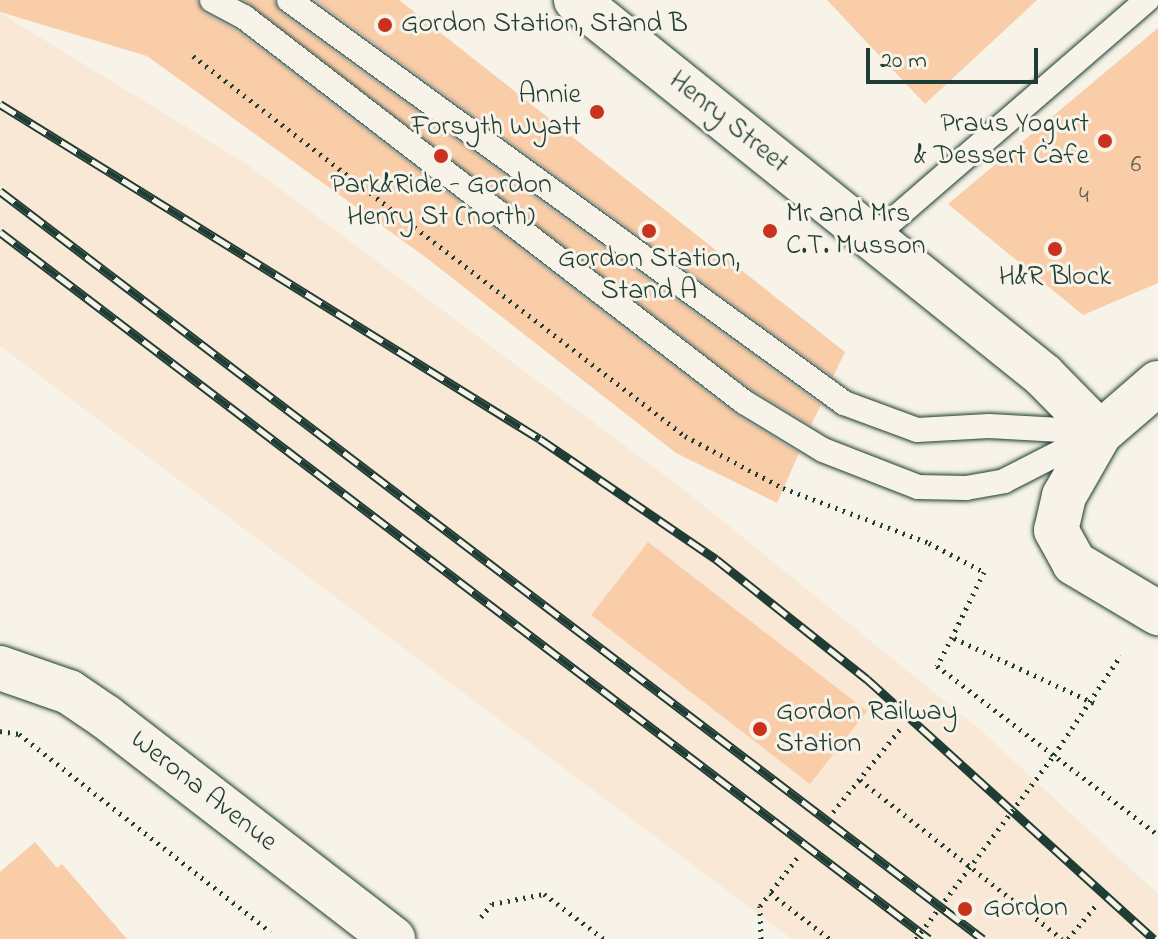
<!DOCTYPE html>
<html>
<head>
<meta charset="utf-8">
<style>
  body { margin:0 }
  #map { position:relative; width:1158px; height:939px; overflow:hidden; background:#f7f3e8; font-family:"Indie Flower",sans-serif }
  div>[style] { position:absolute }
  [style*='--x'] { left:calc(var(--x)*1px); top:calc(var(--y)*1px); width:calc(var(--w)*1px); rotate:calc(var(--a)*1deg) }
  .built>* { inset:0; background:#f8e8d5 }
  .building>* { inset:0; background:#facda9 }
  .path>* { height:5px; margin-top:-2.5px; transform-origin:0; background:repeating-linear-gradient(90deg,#1f3d34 0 2px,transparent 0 8px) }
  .roads { filter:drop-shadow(0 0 2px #1f3d34) drop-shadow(0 0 2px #1f3d34) }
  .lane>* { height:24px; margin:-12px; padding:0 12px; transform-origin:12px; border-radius:12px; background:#f7f3e8 }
  .street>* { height:44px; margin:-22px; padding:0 22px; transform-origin:22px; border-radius:22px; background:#f7f3e8 }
  .secondary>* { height:44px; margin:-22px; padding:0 22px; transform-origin:22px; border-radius:22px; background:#f7f3e8 }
  .rail>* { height:9px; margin-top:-4.5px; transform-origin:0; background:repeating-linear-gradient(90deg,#f7f3e8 0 18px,#1f3d34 0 36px); box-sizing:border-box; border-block:2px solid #1f3d34 }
  .path-bridge>* { height:5px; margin-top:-2.5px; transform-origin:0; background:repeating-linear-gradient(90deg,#1f3d34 0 2px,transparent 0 8px) }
  .dots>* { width:22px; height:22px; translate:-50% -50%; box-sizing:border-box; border:4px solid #f7f3e8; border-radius:50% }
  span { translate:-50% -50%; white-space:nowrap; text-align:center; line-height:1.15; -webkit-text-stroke:6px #f7f3e8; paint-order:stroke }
  .number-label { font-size:24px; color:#566151 }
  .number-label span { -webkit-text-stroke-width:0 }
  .poi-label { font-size:28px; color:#1f3d34 }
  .left { translate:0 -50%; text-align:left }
  .right { translate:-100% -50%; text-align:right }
  .street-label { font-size:28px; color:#1f3d34 }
  .scale { position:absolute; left:866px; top:48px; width:172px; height:36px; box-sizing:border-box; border:4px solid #1f3d34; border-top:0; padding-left:10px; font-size:24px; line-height:28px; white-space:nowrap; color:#1f3d34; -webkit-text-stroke:6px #f7f3e8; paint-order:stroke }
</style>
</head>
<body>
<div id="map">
  <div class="built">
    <div style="clip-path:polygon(0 13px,245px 163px,688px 493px,978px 728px,1158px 894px,1158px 939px,792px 939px,0 346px)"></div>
  </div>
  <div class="building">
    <div style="clip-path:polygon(0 0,197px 0,204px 13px,236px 30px,735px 414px,799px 453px,777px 503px,676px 453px,424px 256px,147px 56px,0 12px)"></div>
    <div style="clip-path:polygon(244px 0,274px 0,280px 12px,821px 405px,811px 425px,752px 390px)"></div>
    <div style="clip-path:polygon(315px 0,399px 0,845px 352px,833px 377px)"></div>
    <div style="clip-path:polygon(827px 0,1037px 0,925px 104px)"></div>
    <div style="clip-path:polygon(1158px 28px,1158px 283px,1083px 315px,948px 204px)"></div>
    <div style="clip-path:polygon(648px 542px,867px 711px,810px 784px,591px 615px)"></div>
    <div style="clip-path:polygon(35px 842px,57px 868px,62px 864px,127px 939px,0 939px,0 872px)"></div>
  </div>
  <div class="path">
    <div style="--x:193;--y:56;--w:622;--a:37.68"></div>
    <div style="--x:685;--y:436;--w:111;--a:28"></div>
    <div style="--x:783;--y:488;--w:156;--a:20.6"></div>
    <div style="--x:929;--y:543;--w:62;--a:27.8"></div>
    <div style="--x:984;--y:572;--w:72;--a:116.2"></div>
    <div style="--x:1094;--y:703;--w:157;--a:-155.1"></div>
    <div style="--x:952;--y:637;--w:33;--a:117"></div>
    <div style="--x:937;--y:666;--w:278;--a:37.4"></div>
    <div style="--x:0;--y:731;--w:19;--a:9"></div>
    <div style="--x:19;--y:734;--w:320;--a:38.2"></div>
    <div style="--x:1054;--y:755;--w:120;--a:-56.2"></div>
    <div style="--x:860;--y:780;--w:257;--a:38.2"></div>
    <div style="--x:833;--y:812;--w:108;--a:-51"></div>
    <div style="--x:797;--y:858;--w:44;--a:127.6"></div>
    <div style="--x:770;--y:893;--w:76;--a:37.5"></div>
    <div style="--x:481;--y:917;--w:17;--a:-50"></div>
    <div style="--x:492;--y:904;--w:53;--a:-10.9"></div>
    <div style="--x:544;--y:894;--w:75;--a:36.9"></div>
    <div style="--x:761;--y:939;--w:33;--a:-92"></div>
    <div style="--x:760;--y:906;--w:16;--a:-52"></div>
    <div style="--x:1068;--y:939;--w:45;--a:-50.4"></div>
  </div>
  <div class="roads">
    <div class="lane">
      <div style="--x:212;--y:0;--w:36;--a:28"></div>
      <div style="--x:244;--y:17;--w:631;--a:37.6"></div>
      <div style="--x:744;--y:402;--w:92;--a:31.3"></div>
      <div style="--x:823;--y:450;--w:102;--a:21.3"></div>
      <div style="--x:918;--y:487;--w:48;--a:1.2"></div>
      <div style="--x:966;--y:488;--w:39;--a:-10"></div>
      <div style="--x:1004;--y:481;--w:101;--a:-27.1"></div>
      <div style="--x:289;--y:0;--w:686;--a:35.98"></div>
      <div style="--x:844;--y:403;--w:78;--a:20.3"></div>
      <div style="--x:917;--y:430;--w:72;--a:-3.2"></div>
      <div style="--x:989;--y:426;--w:108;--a:3.2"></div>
      <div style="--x:871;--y:239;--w:365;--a:-40.9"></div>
    </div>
    <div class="street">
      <div style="--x:576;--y:0;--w:599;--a:38.76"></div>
      <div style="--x:1043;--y:375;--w:81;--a:45.5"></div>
      <div style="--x:1158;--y:383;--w:77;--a:139.2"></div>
      <div style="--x:1100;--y:433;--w:73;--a:119.7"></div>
      <div style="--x:1064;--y:496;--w:35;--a:103"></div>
      <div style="--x:1056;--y:530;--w:38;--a:61"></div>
      <div style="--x:1074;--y:563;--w:98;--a:30.8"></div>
    </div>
    <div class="secondary">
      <div style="--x:0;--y:668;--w:73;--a:19.2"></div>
      <div style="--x:69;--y:692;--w:45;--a:34"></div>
      <div style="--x:106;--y:717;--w:363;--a:37.7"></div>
    </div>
  </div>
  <div class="rail">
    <div style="--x:0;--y:104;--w:635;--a:31.81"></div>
    <div style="--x:540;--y:439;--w:213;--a:34.3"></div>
    <div style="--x:716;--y:559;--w:193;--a:38.5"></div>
    <div style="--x:867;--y:679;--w:387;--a:42.2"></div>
    <div style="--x:0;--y:191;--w:1235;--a:37.27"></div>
    <div style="--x:0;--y:232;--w:1167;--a:37.27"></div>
  </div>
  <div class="path-bridge">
    <div style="--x:916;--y:939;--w:230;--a:-53.1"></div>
  </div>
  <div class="dots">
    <div style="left:385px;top:25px;background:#c8321e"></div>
    <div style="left:597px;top:112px;background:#c8321e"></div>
    <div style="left:1105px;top:141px;background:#c8321e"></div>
    <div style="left:441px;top:156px;background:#c8321e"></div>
    <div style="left:649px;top:231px;background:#c8321e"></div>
    <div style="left:770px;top:231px;background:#c8321e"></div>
    <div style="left:1055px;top:249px;background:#c8321e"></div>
    <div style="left:760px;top:729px;background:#c8321e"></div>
    <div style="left:965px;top:909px;background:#c8321e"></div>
  </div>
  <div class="number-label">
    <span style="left:1136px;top:166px">6</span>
    <span style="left:1084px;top:197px">4</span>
  </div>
  <div class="poi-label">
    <span class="left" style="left:401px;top:25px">Gordon Station, Stand B</span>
    <span class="right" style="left:581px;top:112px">Annie<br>Forsyth Wyatt</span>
    <span class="right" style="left:1089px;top:141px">Praus Yogurt<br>&amp; Dessert Cafe</span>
    <span style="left:441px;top:202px">Park&amp;Ride - Gordon<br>Henry St (north)</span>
    <span class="left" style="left:786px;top:231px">Mr and Mrs<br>C.T. Musson</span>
    <span style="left:649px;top:276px">Gordon Station,<br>Stand A</span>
    <span style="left:1055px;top:278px">H&amp;R Block</span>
    <span class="left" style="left:776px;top:729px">Gordon Railway<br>Station</span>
    <span class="left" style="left:983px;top:909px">Gordon</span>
  </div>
  <div class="street-label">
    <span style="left:728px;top:123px;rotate:39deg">Henry Street</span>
    <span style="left:203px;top:792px;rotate:38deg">Werona Avenue</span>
  </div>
  <div class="scale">20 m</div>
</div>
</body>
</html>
